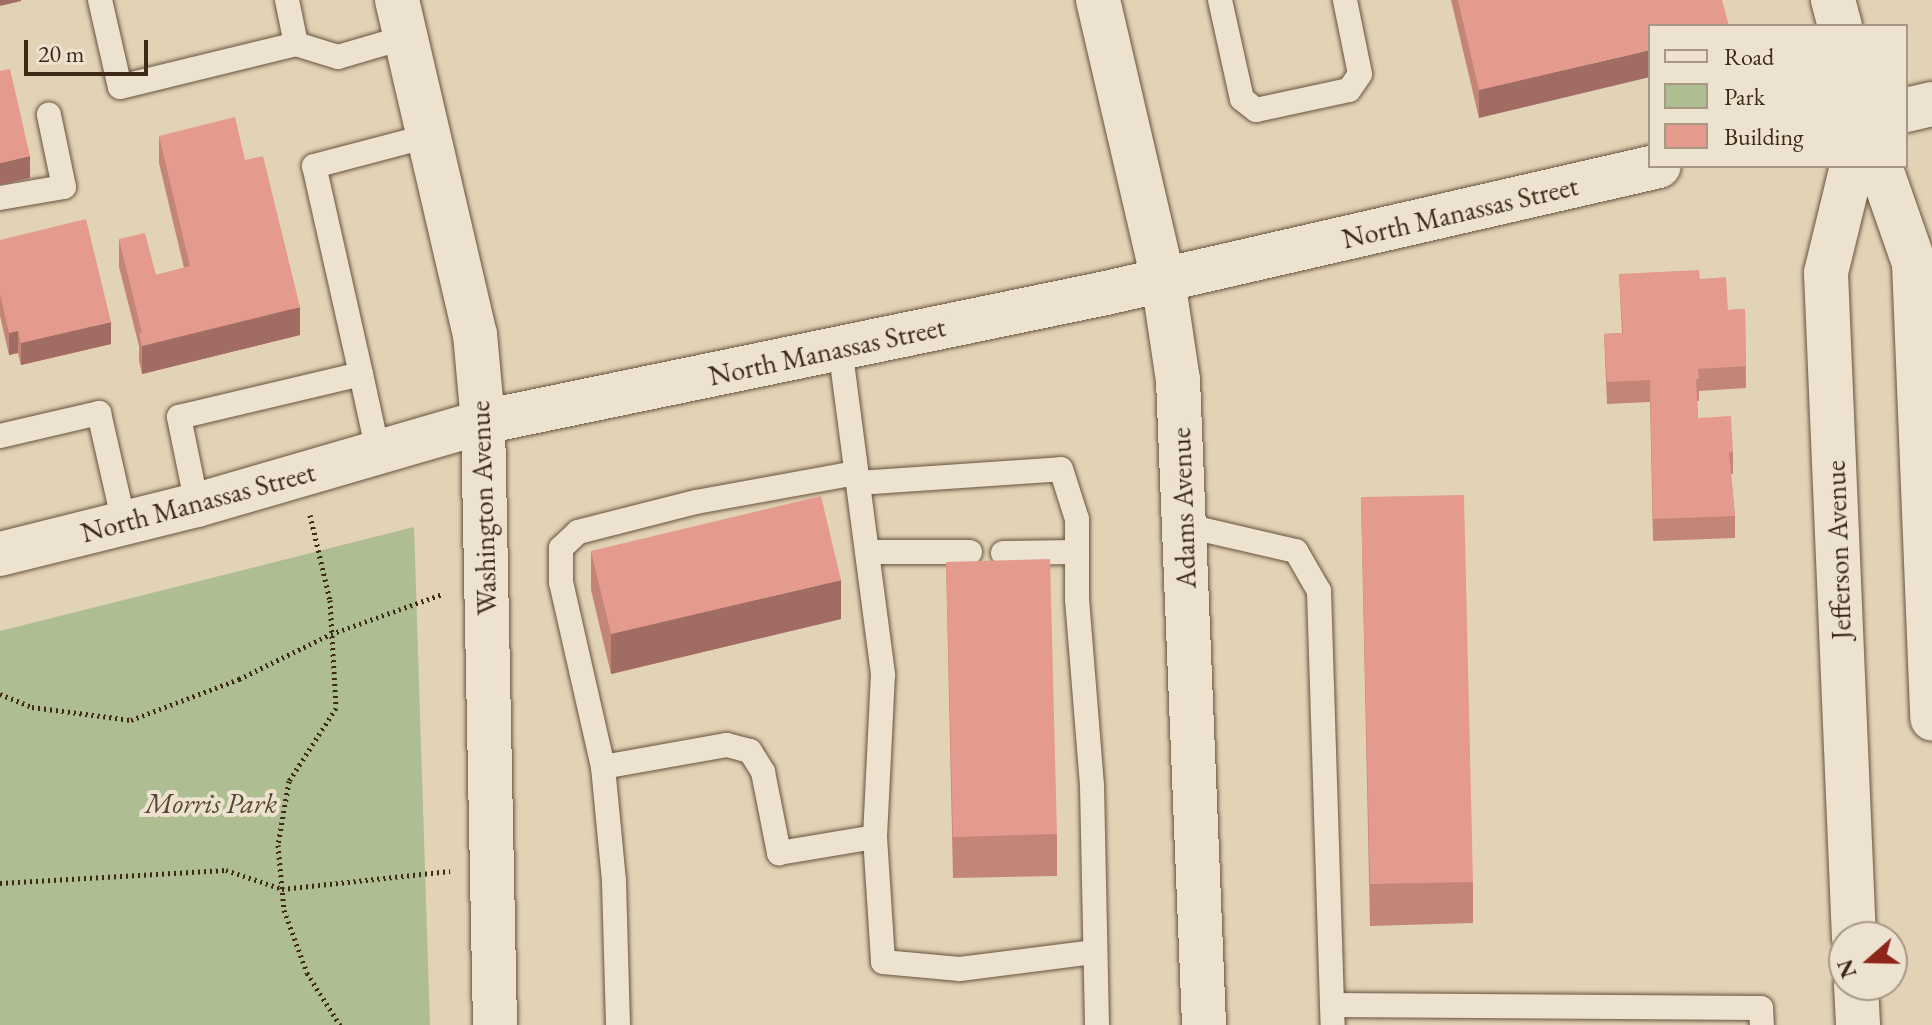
<!DOCTYPE html>
<html>
<head>
<meta charset="utf-8">
<style>
  body { margin:0 }
  #map { position:relative; width:1932px; height:1025px; overflow:hidden; background:#e3d3b6; font-family:"EB Garamond",serif }
  div>[style] { position:absolute }
  [style*='--x'] { left:calc(var(--x)*1px); top:calc(var(--y)*1px); width:calc(var(--w)*1px); rotate:calc(var(--a)*1deg) }
  .green>* { inset:0; background:#afbe92 }
  .path>* { height:5px; margin-top:-2.5px; transform-origin:0; background:repeating-linear-gradient(90deg,#3e2816 0 2px,transparent 0 6px) }
  .roads { filter:drop-shadow(0 0 2px #67533e) drop-shadow(0 0 2px #67533e) }
  .service>* { height:24px; margin:-12px; padding:0 12px; transform-origin:12px; border-radius:12px; background:#ede2d0 }
  .minor>* { height:44px; margin:-22px; padding:0 22px; transform-origin:22px; border-radius:22px; background:#ede2d0 }
  .tertiary>* { height:44px; margin:-22px; padding:0 22px; transform-origin:22px; border-radius:22px; background:#ede2d0 }
  .secondary>* { height:44px; margin:-22px; padding:0 22px; transform-origin:22px; border-radius:22px; background:#ede2d0 }
  .wall>* { inset:0; background:#c48579 }
  .shaded-wall>* { inset:0; background:#a06c63 }
  .building>* { inset:0; background:#e49b8d }
  span { translate:-50% -50%; white-space:nowrap; text-align:center; line-height:1.15; -webkit-text-stroke:8px #ede2d0; paint-order:stroke }
  .street-label { font-size:28px; color:#3e2816 }
  .park-label { font-size:28px; color:#55462f; font-style:italic }
  .legend { position:absolute; left:1648px; top:24px; width:260px; height:144px; box-sizing:border-box; background:#ede2d0; border:2px solid #a79886; margin:0; padding:10px 14px; list-style:none; font-size:24px; color:#3e2816 }
  .legend li { display:flex; align-items:center; gap:16px; height:40px }
  .legend b { width:40px; border:2px solid #a79886 }
  .north { position:absolute; left:1828px; top:921px; width:80px; height:80px; box-sizing:border-box; background:#ede2d0; border:2px solid #a79886; border-radius:50%; rotate:250deg; font-size:22px; font-weight:700; line-height:32px; text-align:center; color:#3e2816 }
  .north::after { content:''; display:block; margin:auto; width:28px; height:36px; background:#8f2418; clip-path:polygon(50% 0,100% 100%,50% 72%,0 100%) }
  .scale { position:absolute; left:24px; top:40px; width:124px; height:36px; box-sizing:border-box; border:4px solid #3e2816; border-top:0; padding-left:10px; font-size:24px; line-height:28px; white-space:nowrap; color:#3e2816; -webkit-text-stroke:6px #ede2d0; paint-order:stroke }
</style>
</head>
<body>
<div id="map">
  <div class="green">
    <div style="clip-path:polygon(414px 527px,430px 1025px,0 1025px,0 631px)"></div>
  </div>
  <div class="path">
    <div style="--x:310;--y:515;--w:87;--a:76.8"></div>
    <div style="--x:330;--y:600;--w:108;--a:86.8"></div>
    <div style="--x:336;--y:708;--w:87;--a:122.8"></div>
    <div style="--x:289;--y:781;--w:65;--a:99.8"></div>
    <div style="--x:278;--y:845;--w:65;--a:84.7"></div>
    <div style="--x:284;--y:910;--w:67;--a:69.9"></div>
    <div style="--x:307;--y:973;--w:62;--a:57.6"></div>
    <div style="--x:0;--y:694;--w:35;--a:22"></div>
    <div style="--x:32;--y:707;--w:100;--a:7.5"></div>
    <div style="--x:131;--y:720;--w:116;--a:-20.8"></div>
    <div style="--x:239;--y:679;--w:102;--a:-26.1"></div>
    <div style="--x:331;--y:634;--w:119;--a:-19.7"></div>
    <div style="--x:0;--y:883;--w:226;--a:-3.3"></div>
    <div style="--x:226;--y:870;--w:59;--a:18.7"></div>
    <div style="--x:282;--y:889;--w:169;--a:-6.1"></div>
  </div>
  <div class="roads">
    <div class="service">
      <div style="--x:100;--y:0;--w:89;--a:77.1"></div>
      <div style="--x:120;--y:87;--w:181;--a:-13.7"></div>
      <div style="--x:296;--y:44;--w:44;--a:17.2"></div>
      <div style="--x:338;--y:57;--w:71;--a:-16.4"></div>
      <div style="--x:287;--y:0;--w:45;--a:78.4"></div>
      <div style="--x:1220;--y:0;--w:101;--a:77.5"></div>
      <div style="--x:1242;--y:99;--w:18;--a:38"></div>
      <div style="--x:1256;--y:110;--w:95;--a:-12.1"></div>
      <div style="--x:1349;--y:90;--w:19;--a:-55"></div>
      <div style="--x:1360;--y:74;--w:76;--a:-101.5"></div>
      <div style="--x:0;--y:198;--w:65;--a:-9.8"></div>
      <div style="--x:64;--y:187;--w:74;--a:-101.8"></div>
      <div style="--x:361;--y:374;--w:213;--a:-102.7"></div>
      <div style="--x:314;--y:166;--w:118;--a:-14.7"></div>
      <div style="--x:0;--y:436;--w:102;--a:-13.1"></div>
      <div style="--x:99;--y:413;--w:113;--a:77.2"></div>
      <div style="--x:858;--y:483;--w:203;--a:-3.9"></div>
      <div style="--x:1061;--y:469;--w:52;--a:72.3"></div>
      <div style="--x:1077;--y:519;--w:80;--a:90"></div>
      <div style="--x:1077;--y:599;--w:188;--a:85.4"></div>
      <div style="--x:1092;--y:786;--w:239;--a:88.8"></div>
      <div style="--x:197;--y:505;--w:90;--a:-101.6"></div>
      <div style="--x:179;--y:417;--w:187;--a:-13.3"></div>
      <div style="--x:361;--y:374;--w:80;--a:77.7"></div>
      <div style="--x:1183;--y:525;--w:116;--a:13"></div>
      <div style="--x:1296;--y:551;--w:46;--a:60.1"></div>
      <div style="--x:1319;--y:591;--w:434;--a:88.2"></div>
      <div style="--x:867;--y:552;--w:103;--a:0"></div>
      <div style="--x:1003;--y:553;--w:74;--a:-0.8"></div>
      <div style="--x:603;--y:767;--w:190;--a:-102.8"></div>
      <div style="--x:561;--y:582;--w:34;--a:-90"></div>
      <div style="--x:561;--y:548;--w:23;--a:-43"></div>
      <div style="--x:578;--y:532;--w:122;--a:-14.3"></div>
      <div style="--x:696;--y:502;--w:163;--a:-10.3"></div>
      <div style="--x:875;--y:837;--w:125;--a:86.3"></div>
      <div style="--x:883;--y:962;--w:77;--a:5.2"></div>
      <div style="--x:960;--y:969;--w:136;--a:-7.2"></div>
      <div style="--x:1332;--y:1005;--w:429;--a:0.4"></div>
      <div style="--x:1761;--y:1008;--w:17;--a:87"></div>
      <div style="--x:618;--y:1025;--w:144;--a:-91.6"></div>
      <div style="--x:614;--y:881;--w:115;--a:-95.5"></div>
      <div style="--x:603;--y:767;--w:126;--a:-10.1"></div>
      <div style="--x:727;--y:745;--w:24;--a:15"></div>
      <div style="--x:750;--y:751;--w:25;--a:58"></div>
      <div style="--x:763;--y:772;--w:83;--a:78.8"></div>
      <div style="--x:779;--y:853;--w:97;--a:-9.5"></div>
      <div style="--x:875;--y:837;--w:163;--a:-87.2"></div>
      <div style="--x:883;--y:674;--w:329;--a:-97.5"></div>
    </div>
    <div class="minor">
      <div style="--x:397;--y:0;--w:343;--a:76.9"></div>
      <div style="--x:475;--y:334;--w:88;--a:84.8"></div>
      <div style="--x:483;--y:422;--w:603;--a:88.86"></div>
    </div>
    <div class="tertiary">
      <div style="--x:1098;--y:0;--w:287;--a:76.9"></div>
      <div style="--x:1163;--y:280;--w:101;--a:81.5"></div>
      <div style="--x:1178;--y:380;--w:646;--a:87.69"></div>
      <div style="--x:1833;--y:0;--w:27;--a:75"></div>
    </div>
    <div class="secondary">
      <div style="--x:1906;--y:110;--w:27;--a:-13"></div>
      <div style="--x:1852;--y:166;--w:110;--a:103.7"></div>
      <div style="--x:1826;--y:273;--w:665;--a:87.59"></div>
      <div style="--x:1880;--y:166;--w:103;--a:70.7"></div>
      <div style="--x:1914;--y:263;--w:456;--a:87.7"></div>
      <div style="--x:0;--y:554;--w:203;--a:-14"></div>
      <div style="--x:197;--y:505;--w:298;--a:-16.2"></div>
      <div style="--x:483;--y:422;--w:636;--a:-11.7"></div>
      <div style="--x:1106;--y:293;--w:567;--a:-12.93"></div>
      <div style="--x:1856;--y:985;--w:40;--a:87.1"></div>
    </div>
  </div>
  <div class="wall">
    <div style="clip-path:polygon(1451px 0,1722px 0,1479px 118px)"></div>
    <div style="clip-path:polygon(159px 136px,245px 160px,300px 335px,142px 374px,139px 361px,139px 346px,119px 267px,119px 239px,156px 275px,184px 268px,159px 163px)"></div>
    <div style="clip-path:polygon(0 240px,111px 344px,21px 365px,18px 353px,9px 355px,0 316px)"></div>
    <div style="clip-path:polygon(1619px 274px,1700px 279px,1728px 310px,1745px 309px,1746px 388px,1699px 391px,1699px 401px,1697px 401px,1698px 418px,1733px 452px,1733px 474px,1731px 474px,1735px 516px,1735px 538px,1653px 541px,1650px 402px,1607px 404px,1604px 334px,1622px 333px)"></div>
    <div style="clip-path:polygon(1361px 497px,1473px 882px,1473px 923px,1370px 926px)"></div>
    <div style="clip-path:polygon(591px 551px,841px 619px,611px 674px,591px 590px)"></div>
    <div style="clip-path:polygon(946px 562px,1057px 834px,1057px 876px,953px 878px)"></div>
  </div>
  <div class="shaded-wall">
    <div style="clip-path:polygon(0 0,21px 0,21px 1px,0 6px)"></div>
    <div style="clip-path:polygon(1650px 50px,1650px 77px,1479px 118px,1479px 90px)"></div>
    <div style="clip-path:polygon(30px 156px,30px 178px,0 185px,0 163px)"></div>
    <div style="clip-path:polygon(300px 307px,300px 335px,142px 374px,142px 346px)"></div>
    <div style="clip-path:polygon(111px 322px,111px 344px,21px 365px,21px 343px)"></div>
    <div style="clip-path:polygon(18px 331px,18px 353px,9px 355px,9px 333px)"></div>
    <div style="clip-path:polygon(841px 580px,841px 619px,611px 674px,611px 634px)"></div>
  </div>
  <div class="building">
    <div style="clip-path:polygon(1458px 0,1722px 0,1729px 26px,1650px 26px,1650px 50px,1479px 90px)"></div>
    <div style="clip-path:polygon(10px 69px,30px 156px,0 163px,0 71px)"></div>
    <div style="clip-path:polygon(235px 117px,245px 160px,263px 156px,300px 307px,142px 346px,139px 333px,142px 333px,119px 239px,145px 233px,156px 275px,190px 266px,159px 136px)"></div>
    <div style="clip-path:polygon(86px 219px,111px 322px,21px 343px,18px 331px,9px 333px,0 294px,0 240px)"></div>
    <div style="clip-path:polygon(1699px 270px,1700px 279px,1726px 277px,1728px 310px,1745px 309px,1746px 366px,1698px 369px,1699px 379px,1696px 379px,1698px 418px,1731px 416px,1733px 452px,1729px 452px,1735px 516px,1653px 519px,1650px 380px,1607px 382px,1604px 334px,1623px 333px,1619px 274px)"></div>
    <div style="clip-path:polygon(1464px 495px,1473px 882px,1370px 884px,1361px 497px)"></div>
    <div style="clip-path:polygon(821px 496px,841px 580px,611px 634px,591px 551px)"></div>
    <div style="clip-path:polygon(1050px 559px,1057px 834px,953px 837px,946px 562px)"></div>
  </div>
  <div class="street-label">
    <span style="left:1460px;top:212px;rotate:-13deg">North Manassas Street</span>
    <span style="left:827px;top:351px;rotate:-12deg">North Manassas Street</span>
    <span style="left:198px;top:502px;rotate:-15deg">North Manassas Street</span>
    <span style="left:483px;top:508px;rotate:-92deg">Washington Avenue</span>
    <span style="left:1183px;top:508px;rotate:-92deg">Adams Avenue</span>
    <span style="left:1838px;top:550px;rotate:-92deg">Jefferson Avenue</span>
  </div>
  <div class="park-label">
    <span style="left:211px;top:803px">Morris Park</span>
  </div>
  <ul class="legend">
  <li><b style="height:10px;background:#ede2d0"></b>Road</li>
  <li><b style="height:22px;background:#afbe92"></b>Park</li>
  <li><b style="height:22px;background:#e49b8d"></b>Building</li>
  </ul>
  <div class="north">N</div>
  <div class="scale">20 m</div>
</div>
</body>
</html>
